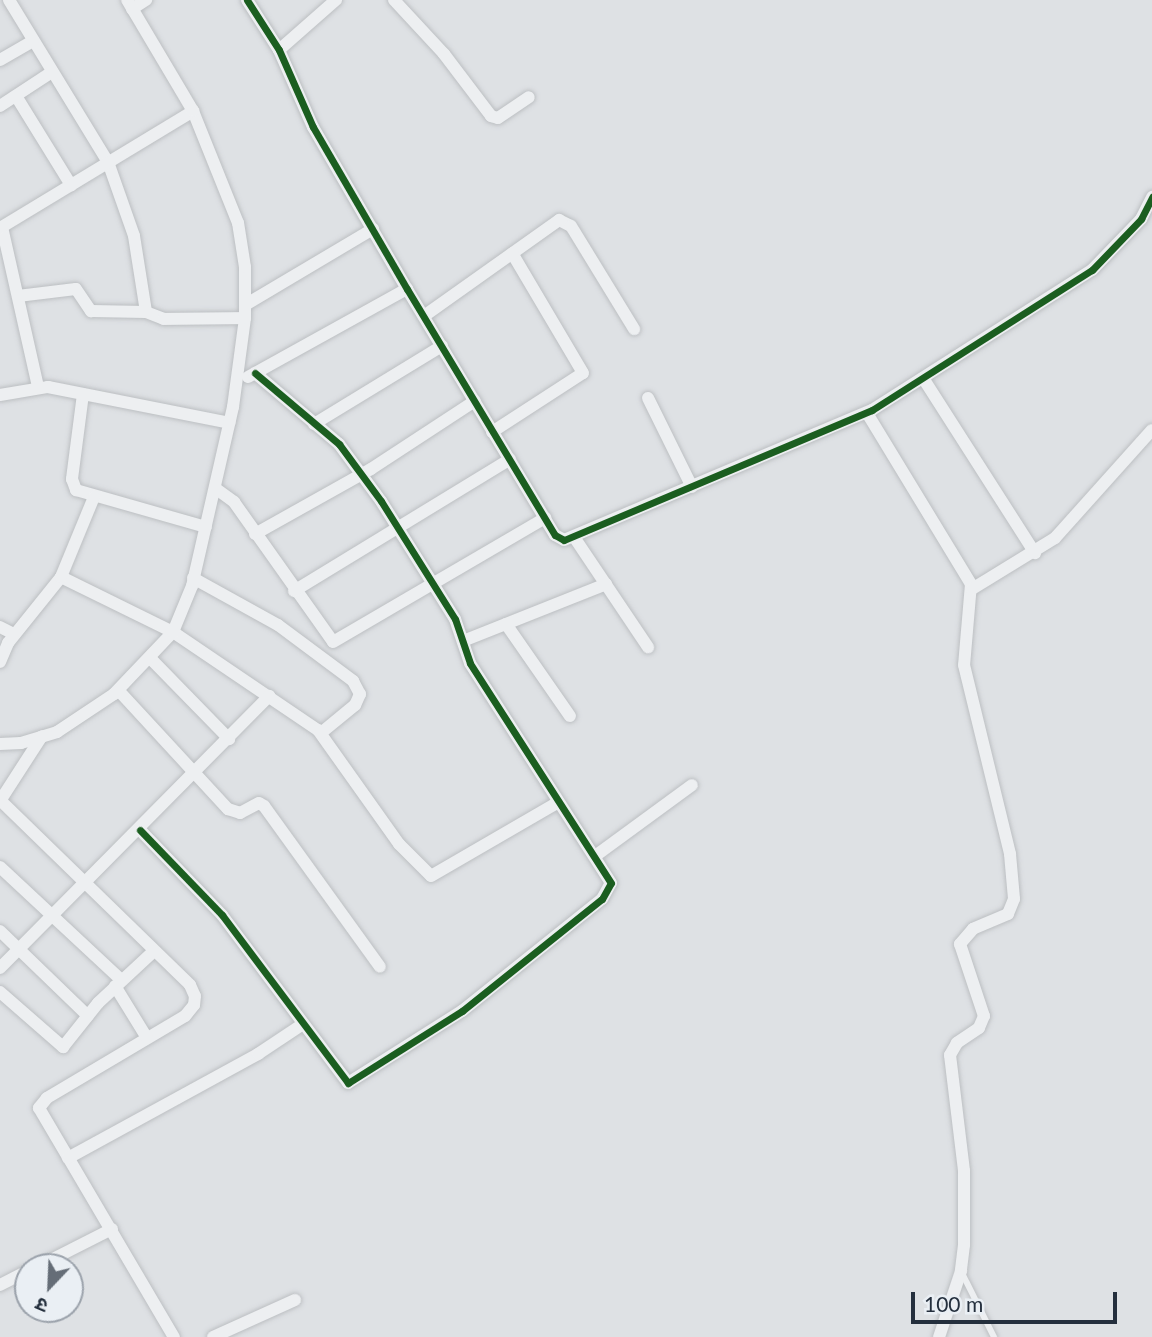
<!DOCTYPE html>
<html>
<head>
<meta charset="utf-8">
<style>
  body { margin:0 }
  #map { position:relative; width:1152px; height:1337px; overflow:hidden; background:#dee1e4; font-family:Lato,"Noto Sans Devanagari",sans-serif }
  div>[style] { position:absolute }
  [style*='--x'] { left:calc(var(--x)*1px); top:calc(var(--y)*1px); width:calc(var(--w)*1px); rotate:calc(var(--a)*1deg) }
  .roads { filter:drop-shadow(0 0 2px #bcbfc2) drop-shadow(0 0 2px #bcbfc2) }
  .service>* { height:6px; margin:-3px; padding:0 3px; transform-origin:3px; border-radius:3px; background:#edeff1 }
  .minor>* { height:12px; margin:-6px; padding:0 6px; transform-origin:6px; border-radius:6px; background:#edeff1 }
  .cycleway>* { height:7px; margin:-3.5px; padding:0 3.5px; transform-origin:3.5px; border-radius:3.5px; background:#1b5e20 }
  span { translate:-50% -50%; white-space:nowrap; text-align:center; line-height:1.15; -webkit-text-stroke:5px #eaeff4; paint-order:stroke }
  .north { position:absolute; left:14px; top:1253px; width:70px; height:70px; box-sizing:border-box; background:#eaeff4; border:2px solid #9ba2ab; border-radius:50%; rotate:203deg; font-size:19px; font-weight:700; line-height:28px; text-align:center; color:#242f3d }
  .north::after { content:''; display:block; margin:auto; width:24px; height:32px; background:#656d77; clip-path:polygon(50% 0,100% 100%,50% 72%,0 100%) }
  .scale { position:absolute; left:911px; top:1292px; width:206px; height:32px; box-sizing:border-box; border:4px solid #242f3d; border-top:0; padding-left:9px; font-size:21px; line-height:24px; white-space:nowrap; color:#242f3d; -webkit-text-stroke:5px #eaeff4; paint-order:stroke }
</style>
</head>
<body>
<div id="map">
  <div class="roads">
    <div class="service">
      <div style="--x:962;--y:1273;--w:72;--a:63.4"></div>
    </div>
    <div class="minor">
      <div style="--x:9;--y:0;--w:190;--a:58.6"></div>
      <div style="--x:108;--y:162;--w:78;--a:70.6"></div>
      <div style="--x:134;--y:236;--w:77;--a:81"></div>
      <div style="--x:146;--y:312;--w:19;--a:21"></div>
      <div style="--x:164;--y:319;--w:81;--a:-0.7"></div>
      <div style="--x:247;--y:0;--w:59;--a:57.4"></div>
      <div style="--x:279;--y:50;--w:84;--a:66.2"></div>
      <div style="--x:313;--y:127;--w:187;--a:59.9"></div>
      <div style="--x:407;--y:289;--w:287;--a:59"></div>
      <div style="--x:555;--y:535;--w:10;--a:29"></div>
      <div style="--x:564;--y:540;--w:334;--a:-22.9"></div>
      <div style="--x:872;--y:410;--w:261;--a:-32.5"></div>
      <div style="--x:1092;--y:270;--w:71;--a:-46.1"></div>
      <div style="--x:1141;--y:219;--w:25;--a:-63"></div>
      <div style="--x:394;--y:0;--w:74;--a:47.2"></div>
      <div style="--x:444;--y:54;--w:78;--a:52.8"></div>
      <div style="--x:491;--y:116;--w:7;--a:16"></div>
      <div style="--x:498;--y:118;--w:37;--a:-34"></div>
      <div style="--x:132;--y:9;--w:17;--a:-33"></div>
      <div style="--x:279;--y:50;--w:76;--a:-41.3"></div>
      <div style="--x:0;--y:60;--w:38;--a:-30"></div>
      <div style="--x:16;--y:96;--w:105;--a:58.3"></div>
      <div style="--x:0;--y:106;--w:62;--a:-33.2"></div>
      <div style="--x:2;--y:227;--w:164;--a:77.3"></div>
      <div style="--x:0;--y:228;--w:226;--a:-31.2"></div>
      <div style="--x:18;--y:296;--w:58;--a:-6.9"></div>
      <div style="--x:76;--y:289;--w:27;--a:56"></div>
      <div style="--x:91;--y:311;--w:55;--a:1"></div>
      <div style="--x:245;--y:305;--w:149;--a:-30.7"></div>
      <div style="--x:424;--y:316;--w:166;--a:-35.4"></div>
      <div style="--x:559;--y:220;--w:13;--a:27"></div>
      <div style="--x:571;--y:226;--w:121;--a:58.5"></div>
      <div style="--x:248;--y:377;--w:182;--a:-29"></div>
      <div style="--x:923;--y:378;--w:208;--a:57.4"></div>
      <div style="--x:83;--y:394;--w:86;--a:97.4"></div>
      <div style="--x:72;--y:479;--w:12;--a:70"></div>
      <div style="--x:76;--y:490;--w:135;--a:15.9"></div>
      <div style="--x:0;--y:395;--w:49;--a:-9.5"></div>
      <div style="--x:48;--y:387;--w:185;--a:11.2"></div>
      <div style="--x:648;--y:398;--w:99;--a:63.7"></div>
      <div style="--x:867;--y:413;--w:200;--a:58.7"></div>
      <div style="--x:971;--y:584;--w:81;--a:94.9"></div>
      <div style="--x:964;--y:665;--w:195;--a:76.3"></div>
      <div style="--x:1010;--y:854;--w:45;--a:84.9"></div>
      <div style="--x:1014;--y:899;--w:16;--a:112"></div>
      <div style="--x:1008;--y:914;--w:38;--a:157"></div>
      <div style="--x:973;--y:929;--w:20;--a:131"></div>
      <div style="--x:960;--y:944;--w:76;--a:71.6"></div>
      <div style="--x:984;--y:1016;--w:13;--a:113"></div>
      <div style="--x:979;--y:1028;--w:27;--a:146"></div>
      <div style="--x:957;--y:1043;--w:14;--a:120"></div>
      <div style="--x:950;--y:1055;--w:117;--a:83.1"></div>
      <div style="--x:964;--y:1171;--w:74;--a:90"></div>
      <div style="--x:964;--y:1245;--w:26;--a:97"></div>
      <div style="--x:961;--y:1271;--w:70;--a:108.4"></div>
      <div style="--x:314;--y:424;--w:150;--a:-31.4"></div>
      <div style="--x:492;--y:432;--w:108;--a:-33"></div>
      <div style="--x:583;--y:373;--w:139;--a:-120.6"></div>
      <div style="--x:215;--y:488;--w:24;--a:36"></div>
      <div style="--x:234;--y:502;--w:171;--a:54.7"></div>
      <div style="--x:333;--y:642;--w:246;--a:-30.3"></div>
      <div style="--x:255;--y:534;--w:133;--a:-29.3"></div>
      <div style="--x:371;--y:469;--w:124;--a:-33.2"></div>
      <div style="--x:574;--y:537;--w:133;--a:56.1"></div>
      <div style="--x:61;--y:577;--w:125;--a:26.2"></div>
      <div style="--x:173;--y:632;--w:175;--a:34.1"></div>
      <div style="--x:318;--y:730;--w:140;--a:54.6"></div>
      <div style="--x:399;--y:844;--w:45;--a:45"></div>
      <div style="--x:431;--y:876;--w:146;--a:-30.1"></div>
      <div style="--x:193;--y:578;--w:97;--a:28.9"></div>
      <div style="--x:278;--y:625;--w:94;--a:36.7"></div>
      <div style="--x:353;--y:681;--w:15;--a:62"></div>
      <div style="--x:360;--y:694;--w:12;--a:114"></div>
      <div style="--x:355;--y:705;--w:44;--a:140.5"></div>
      <div style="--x:972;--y:589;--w:97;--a:-31.6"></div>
      <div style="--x:1055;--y:538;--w:145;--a:-48.1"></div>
      <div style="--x:294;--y:591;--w:253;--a:-31.4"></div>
      <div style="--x:506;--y:624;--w:112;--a:55.2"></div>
      <div style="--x:0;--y:627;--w:16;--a:27"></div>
      <div style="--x:463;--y:641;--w:154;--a:-21.7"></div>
      <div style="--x:151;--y:659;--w:112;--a:45.7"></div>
      <div style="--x:0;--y:662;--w:21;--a:-67"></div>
      <div style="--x:8;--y:643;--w:85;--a:-51.2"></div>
      <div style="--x:61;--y:577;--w:87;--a:-67.6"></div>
      <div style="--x:119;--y:691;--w:161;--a:47.3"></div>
      <div style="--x:228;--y:809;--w:13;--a:18"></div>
      <div style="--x:240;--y:813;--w:21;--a:-28"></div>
      <div style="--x:259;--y:803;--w:6;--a:31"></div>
      <div style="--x:264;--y:806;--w:198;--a:54.2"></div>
      <div style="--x:0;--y:744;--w:21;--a:-3"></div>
      <div style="--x:21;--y:743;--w:38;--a:-17"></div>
      <div style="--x:57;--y:732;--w:69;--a:-33.7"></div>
      <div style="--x:114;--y:694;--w:86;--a:-46.4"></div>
      <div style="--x:173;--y:632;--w:50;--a:-67.6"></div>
      <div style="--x:192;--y:586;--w:184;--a:-77.1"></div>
      <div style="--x:233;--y:407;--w:90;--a:-82.3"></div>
      <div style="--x:245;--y:318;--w:51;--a:-90"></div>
      <div style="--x:245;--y:267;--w:45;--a:-99"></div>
      <div style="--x:238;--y:223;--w:121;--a:-111.9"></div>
      <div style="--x:193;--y:111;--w:129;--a:-120.7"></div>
      <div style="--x:0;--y:800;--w:265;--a:44.2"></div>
      <div style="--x:190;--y:985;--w:12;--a:66"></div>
      <div style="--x:195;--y:996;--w:9;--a:96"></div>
      <div style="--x:194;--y:1005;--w:14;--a:129"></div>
      <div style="--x:185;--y:1016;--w:161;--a:149.3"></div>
      <div style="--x:47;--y:1098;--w:13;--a:129"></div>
      <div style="--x:39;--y:1108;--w:266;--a:59.5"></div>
      <div style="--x:0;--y:801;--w:77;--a:-57.1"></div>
      <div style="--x:140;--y:830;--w:118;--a:46"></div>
      <div style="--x:222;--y:915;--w:210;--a:53.1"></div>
      <div style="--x:348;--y:1083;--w:135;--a:-32.3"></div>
      <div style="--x:462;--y:1011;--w:179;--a:-38.7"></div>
      <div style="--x:602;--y:899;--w:18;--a:-61"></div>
      <div style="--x:611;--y:883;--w:261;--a:-122.7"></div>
      <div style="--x:470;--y:663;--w:46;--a:-108.8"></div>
      <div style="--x:455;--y:619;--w:139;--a:-122.1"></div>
      <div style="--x:381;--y:501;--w:71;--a:-126.4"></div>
      <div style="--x:339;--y:444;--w:110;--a:-139.8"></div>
      <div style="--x:595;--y:856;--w:120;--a:-36.2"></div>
      <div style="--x:0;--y:867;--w:166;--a:43"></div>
      <div style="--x:0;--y:931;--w:122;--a:44"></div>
      <div style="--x:0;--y:968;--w:383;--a:-45.3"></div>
      <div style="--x:115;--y:986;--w:61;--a:58.4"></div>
      <div style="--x:0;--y:992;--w:84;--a:41.1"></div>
      <div style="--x:63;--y:1047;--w:56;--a:-51.5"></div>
      <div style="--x:98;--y:1003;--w:76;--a:-42.9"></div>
      <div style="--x:68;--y:1158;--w:217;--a:-28.7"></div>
      <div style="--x:258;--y:1054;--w:54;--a:-33.7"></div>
      <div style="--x:37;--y:1267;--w:84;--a:-26.9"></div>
      <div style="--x:0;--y:1285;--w:31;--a:-27"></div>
      <div style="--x:213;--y:1337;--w:90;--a:-24.3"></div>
    </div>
  </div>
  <div class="cycleway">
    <div style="--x:247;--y:0;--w:59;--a:57.4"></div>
    <div style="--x:279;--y:50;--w:84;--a:66.2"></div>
    <div style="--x:313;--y:127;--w:187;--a:59.9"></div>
    <div style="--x:407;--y:289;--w:287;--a:59"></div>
    <div style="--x:555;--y:535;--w:10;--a:29"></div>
    <div style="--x:564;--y:540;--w:334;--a:-22.9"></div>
    <div style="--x:872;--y:410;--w:261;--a:-32.5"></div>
    <div style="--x:1092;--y:270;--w:71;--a:-46.1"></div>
    <div style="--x:1141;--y:219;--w:25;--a:-63"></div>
    <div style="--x:140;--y:830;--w:118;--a:46"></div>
    <div style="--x:222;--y:915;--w:210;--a:53.1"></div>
    <div style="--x:348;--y:1083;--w:135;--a:-32.3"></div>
    <div style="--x:462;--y:1011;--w:179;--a:-38.7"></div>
    <div style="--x:602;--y:899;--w:18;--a:-61"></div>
    <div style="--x:611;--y:883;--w:261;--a:-122.7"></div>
    <div style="--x:470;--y:663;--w:46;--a:-108.8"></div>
    <div style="--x:455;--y:619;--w:139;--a:-122.1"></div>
    <div style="--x:381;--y:501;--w:71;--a:-126.4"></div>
    <div style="--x:339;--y:444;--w:110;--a:-139.8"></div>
  </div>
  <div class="north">उ</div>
  <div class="scale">100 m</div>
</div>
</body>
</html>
